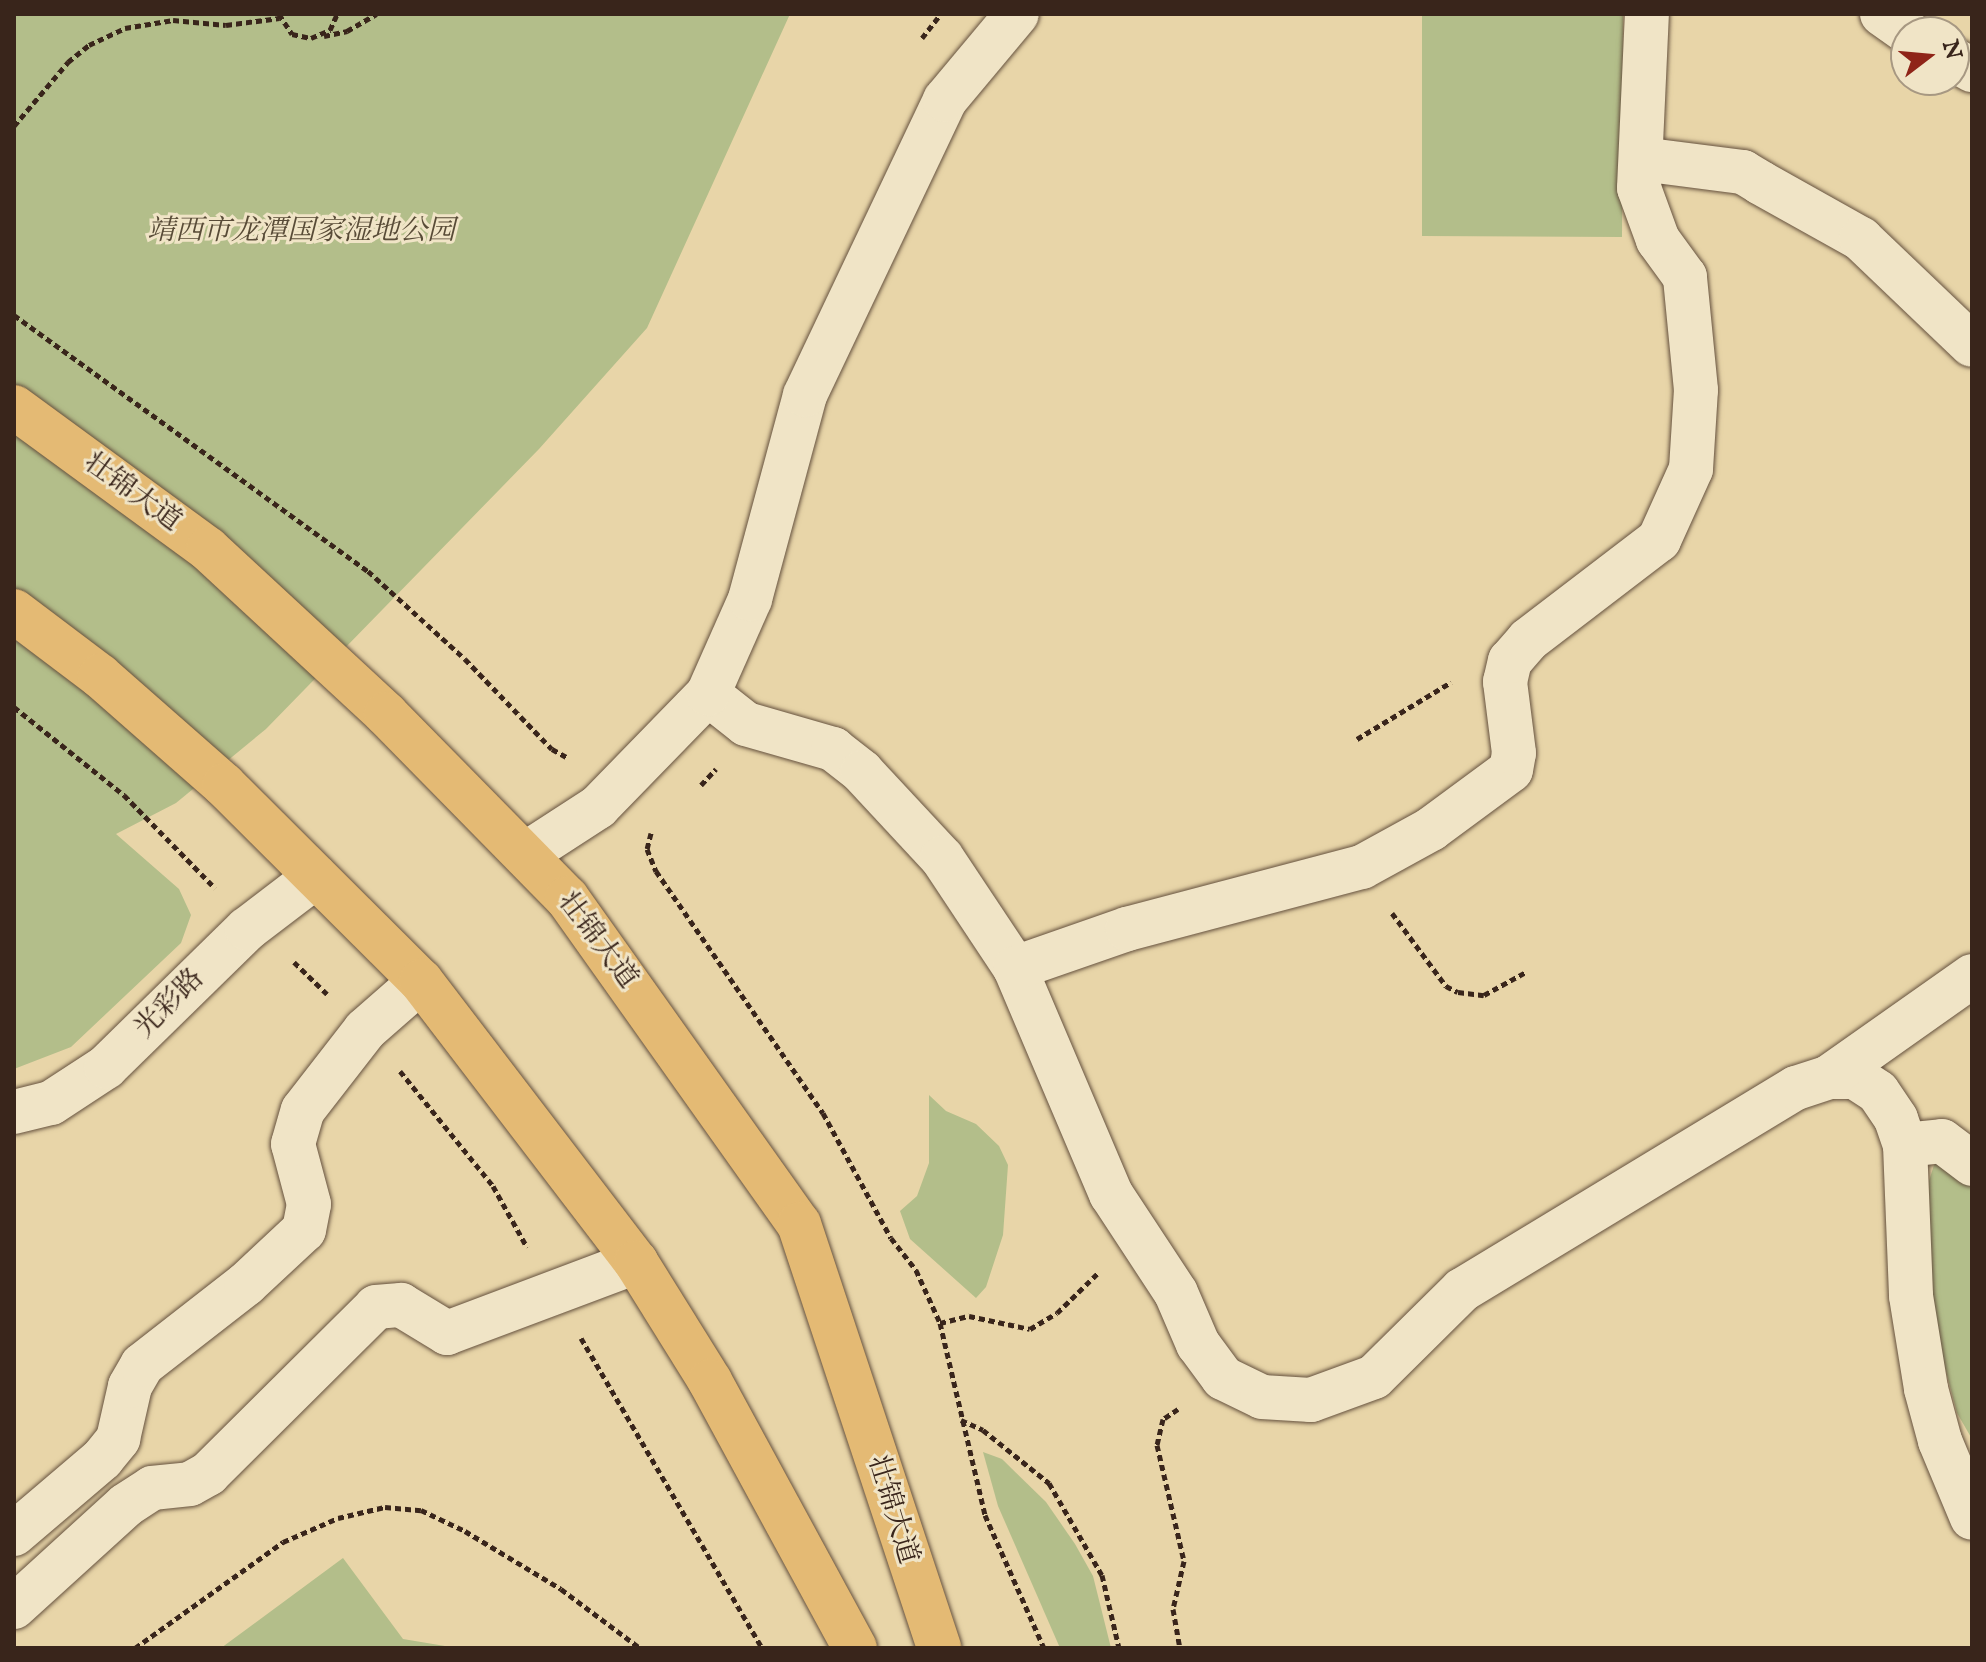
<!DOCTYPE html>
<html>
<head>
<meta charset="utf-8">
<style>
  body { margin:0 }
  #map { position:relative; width:1986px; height:1662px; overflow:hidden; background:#e8d5a8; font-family:"IM FELL English","Noto Serif SC",serif }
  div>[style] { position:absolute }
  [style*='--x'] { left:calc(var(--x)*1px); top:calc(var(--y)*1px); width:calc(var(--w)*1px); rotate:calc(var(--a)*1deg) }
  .green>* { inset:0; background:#b3be8a }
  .path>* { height:5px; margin-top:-2.5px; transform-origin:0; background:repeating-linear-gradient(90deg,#39251b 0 6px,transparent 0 10px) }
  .roads { filter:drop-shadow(0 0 2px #65513e) drop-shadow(0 0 2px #65513e) }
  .minor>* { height:44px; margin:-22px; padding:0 22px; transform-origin:22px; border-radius:22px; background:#f0e4c6 }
  .major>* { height:44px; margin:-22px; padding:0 22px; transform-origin:22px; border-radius:22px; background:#e4ba74 }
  span { translate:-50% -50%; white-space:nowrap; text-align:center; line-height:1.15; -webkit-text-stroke:6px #f0e4c6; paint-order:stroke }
  .park-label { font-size:28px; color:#584b37; font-style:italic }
  .street-label { font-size:28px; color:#39251b }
  .frame { position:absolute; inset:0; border:16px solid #39251b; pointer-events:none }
  .north { position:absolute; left:1890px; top:16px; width:80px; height:80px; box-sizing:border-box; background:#f0e4c6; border:2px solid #a79882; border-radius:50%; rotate:74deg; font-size:22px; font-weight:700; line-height:32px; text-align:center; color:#39251b }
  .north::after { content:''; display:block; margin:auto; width:28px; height:36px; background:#8f2418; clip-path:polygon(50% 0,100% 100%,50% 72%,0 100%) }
</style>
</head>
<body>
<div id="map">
  <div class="green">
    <div style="clip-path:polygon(14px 14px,790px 14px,647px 328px,539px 449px,266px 729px,176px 803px,116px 834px,179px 889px,191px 915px,181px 943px,71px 1047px,14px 1069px)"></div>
    <div style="clip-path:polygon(1422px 14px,1623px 14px,1622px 237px,1422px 236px)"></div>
    <div style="clip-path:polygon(929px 1095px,946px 1111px,976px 1124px,999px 1146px,1008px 1165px,1003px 1235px,986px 1287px,976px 1298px,910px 1239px,900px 1211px,917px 1196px,929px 1163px)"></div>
    <div style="clip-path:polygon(1943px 1157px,1972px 1185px,1972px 1439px,1957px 1413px,1930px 1311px,1929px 1181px,1934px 1165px)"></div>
    <div style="clip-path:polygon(983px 1452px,1002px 1459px,1046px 1502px,1075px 1544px,1093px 1576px,1111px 1648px,1060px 1648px,998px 1506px)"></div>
    <div style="clip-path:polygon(343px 1558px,403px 1639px,457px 1648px,221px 1648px)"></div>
  </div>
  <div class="path">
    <div style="--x:279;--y:14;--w:24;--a:57"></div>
    <div style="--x:292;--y:34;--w:19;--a:12"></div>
    <div style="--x:311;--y:38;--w:21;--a:-23"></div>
    <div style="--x:330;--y:30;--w:17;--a:-66"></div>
    <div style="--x:324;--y:36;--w:24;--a:-12"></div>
    <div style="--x:347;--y:31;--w:34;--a:-30"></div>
    <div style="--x:922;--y:38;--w:31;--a:-52"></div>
    <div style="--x:14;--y:126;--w:84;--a:-49.8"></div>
    <div style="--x:68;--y:62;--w:27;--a:-39"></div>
    <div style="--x:89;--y:45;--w:40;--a:-25"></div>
    <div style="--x:125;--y:28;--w:49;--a:-9.5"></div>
    <div style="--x:173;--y:20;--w:53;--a:5.4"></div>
    <div style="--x:226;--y:25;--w:54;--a:-7.4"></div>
    <div style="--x:14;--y:315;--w:437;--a:35.9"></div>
    <div style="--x:368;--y:571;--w:131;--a:42.2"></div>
    <div style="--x:465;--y:659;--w:125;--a:46"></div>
    <div style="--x:552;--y:749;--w:18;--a:29"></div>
    <div style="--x:14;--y:707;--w:141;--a:38.7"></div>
    <div style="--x:124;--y:795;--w:130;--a:45.6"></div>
    <div style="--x:1357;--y:739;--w:110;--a:-31.2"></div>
    <div style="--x:701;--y:785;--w:22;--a:-47"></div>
    <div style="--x:651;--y:833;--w:16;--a:104"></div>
    <div style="--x:647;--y:849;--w:24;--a:68"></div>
    <div style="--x:656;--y:871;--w:294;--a:55.4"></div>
    <div style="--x:823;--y:1113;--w:142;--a:61.5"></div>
    <div style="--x:891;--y:1238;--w:41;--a:52"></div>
    <div style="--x:916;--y:1270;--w:58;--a:65.6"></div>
    <div style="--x:940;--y:1323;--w:197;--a:76.8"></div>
    <div style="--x:985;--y:1515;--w:145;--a:66.1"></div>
    <div style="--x:1392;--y:913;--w:91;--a:53.5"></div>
    <div style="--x:1446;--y:986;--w:13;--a:27"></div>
    <div style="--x:1458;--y:992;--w:26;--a:7"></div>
    <div style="--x:1484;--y:995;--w:48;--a:-28.7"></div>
    <div style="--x:294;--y:962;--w:46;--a:44.1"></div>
    <div style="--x:400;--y:1071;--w:148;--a:51"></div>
    <div style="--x:493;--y:1186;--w:70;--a:60.9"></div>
    <div style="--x:940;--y:1323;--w:30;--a:-14"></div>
    <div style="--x:969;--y:1316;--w:62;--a:12"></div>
    <div style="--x:1030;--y:1329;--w:31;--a:-31"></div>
    <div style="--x:1057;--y:1313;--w:59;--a:-44.3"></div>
    <div style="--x:581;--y:1338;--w:359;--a:59.7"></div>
    <div style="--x:1178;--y:1409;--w:18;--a:146"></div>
    <div style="--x:1163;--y:1419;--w:27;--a:103"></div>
    <div style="--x:1157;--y:1445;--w:119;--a:76.9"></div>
    <div style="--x:1184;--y:1561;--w:49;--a:102.9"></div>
    <div style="--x:1173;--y:1609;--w:40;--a:80"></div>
    <div style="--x:961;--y:1420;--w:24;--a:24"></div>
    <div style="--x:983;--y:1430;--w:85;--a:38.8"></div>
    <div style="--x:1049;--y:1483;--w:106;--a:60.1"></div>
    <div style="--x:1102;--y:1575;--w:75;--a:76.9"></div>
    <div style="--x:135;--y:1648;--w:182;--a:-35.6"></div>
    <div style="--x:283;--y:1542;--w:60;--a:-23.6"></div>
    <div style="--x:338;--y:1518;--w:48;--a:-13.2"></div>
    <div style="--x:385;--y:1507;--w:36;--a:5"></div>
    <div style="--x:421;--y:1510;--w:49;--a:25.5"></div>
    <div style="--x:465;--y:1531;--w:112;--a:31.1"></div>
    <div style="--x:561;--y:1589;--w:99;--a:36.8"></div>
  </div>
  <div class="roads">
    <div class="minor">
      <div style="--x:1882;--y:14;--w:32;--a:35"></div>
      <div style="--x:1954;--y:60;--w:21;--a:29"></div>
      <div style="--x:1641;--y:159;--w:103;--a:7.3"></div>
      <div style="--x:1743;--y:172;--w:21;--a:31"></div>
      <div style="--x:1761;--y:183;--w:115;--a:29.2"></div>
      <div style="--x:1861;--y:239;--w:153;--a:43.7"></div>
      <div style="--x:708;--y:694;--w:48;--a:38.3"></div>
      <div style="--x:746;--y:724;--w:91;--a:16"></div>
      <div style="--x:833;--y:749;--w:37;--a:38"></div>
      <div style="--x:862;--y:772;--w:117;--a:47.1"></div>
      <div style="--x:942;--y:858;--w:132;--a:56.4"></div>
      <div style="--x:1015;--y:968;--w:246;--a:67"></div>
      <div style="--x:1111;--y:1194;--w:118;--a:56.7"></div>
      <div style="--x:1176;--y:1293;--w:56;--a:66.7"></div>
      <div style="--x:1198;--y:1344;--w:42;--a:53.7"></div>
      <div style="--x:1223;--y:1378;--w:43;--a:26"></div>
      <div style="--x:1262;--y:1397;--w:49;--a:3.5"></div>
      <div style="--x:1311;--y:1400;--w:67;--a:-20.1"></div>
      <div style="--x:1374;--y:1377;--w:124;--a:-44.7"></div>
      <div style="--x:1462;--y:1290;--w:390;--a:-31.2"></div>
      <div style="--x:1796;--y:1088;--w:35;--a:-18"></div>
      <div style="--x:1829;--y:1077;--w:26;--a:0"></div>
      <div style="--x:1855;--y:1077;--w:27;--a:33"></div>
      <div style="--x:1878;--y:1092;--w:32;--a:56"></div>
      <div style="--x:1896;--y:1119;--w:28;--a:71"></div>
      <div style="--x:1905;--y:1145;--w:151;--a:87.7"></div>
      <div style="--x:1911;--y:1296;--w:94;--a:80.8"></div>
      <div style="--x:1926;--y:1389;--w:54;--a:74.9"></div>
      <div style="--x:1940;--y:1441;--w:83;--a:67.4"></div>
      <div style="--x:527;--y:853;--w:85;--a:-32.9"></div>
      <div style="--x:598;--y:807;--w:158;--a:-45.8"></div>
      <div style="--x:708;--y:694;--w:104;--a:-66.1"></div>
      <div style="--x:750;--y:599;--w:211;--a:-74.9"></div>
      <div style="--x:805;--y:395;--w:327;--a:-64.6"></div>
      <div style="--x:945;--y:100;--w:112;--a:-50.1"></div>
      <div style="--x:1015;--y:968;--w:119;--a:-19.2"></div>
      <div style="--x:1127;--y:929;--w:243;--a:-14.8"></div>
      <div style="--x:1362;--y:867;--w:79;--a:-28.8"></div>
      <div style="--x:1431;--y:829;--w:99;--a:-36.4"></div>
      <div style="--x:1511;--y:770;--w:17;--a:-80"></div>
      <div style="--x:1514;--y:753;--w:72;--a:-97.2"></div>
      <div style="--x:1505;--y:682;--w:22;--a:-77"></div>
      <div style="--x:1510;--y:661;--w:28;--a:-49"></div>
      <div style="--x:1528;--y:640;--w:165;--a:-37.4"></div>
      <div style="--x:1659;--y:540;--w:78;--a:-65.7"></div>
      <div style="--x:1691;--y:469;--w:79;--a:-86.4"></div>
      <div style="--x:1696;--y:390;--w:114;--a:-95.6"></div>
      <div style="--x:1685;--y:277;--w:46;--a:-126.1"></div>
      <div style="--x:1658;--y:240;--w:55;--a:-110.1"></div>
      <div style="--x:1639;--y:188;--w:174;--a:-87.4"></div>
      <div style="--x:1829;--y:1077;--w:175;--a:-35.2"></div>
      <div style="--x:14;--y:1112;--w:38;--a:-14"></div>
      <div style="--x:51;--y:1103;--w:66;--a:-33.2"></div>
      <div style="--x:106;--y:1067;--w:197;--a:-44.4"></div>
      <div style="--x:247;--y:929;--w:86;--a:-37.4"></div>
      <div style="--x:1905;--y:1145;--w:37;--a:-6"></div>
      <div style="--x:1942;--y:1141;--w:38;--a:37"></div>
      <div style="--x:14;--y:1534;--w:116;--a:-40.4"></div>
      <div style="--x:102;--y:1459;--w:26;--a:-51"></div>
      <div style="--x:118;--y:1439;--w:54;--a:-77.2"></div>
      <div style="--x:130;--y:1386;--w:24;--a:-60"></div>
      <div style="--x:142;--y:1365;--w:132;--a:-37.9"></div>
      <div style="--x:246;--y:1284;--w:79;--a:-43"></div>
      <div style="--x:304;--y:1230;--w:26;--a:-79"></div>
      <div style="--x:309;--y:1204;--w:62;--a:-104.9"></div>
      <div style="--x:293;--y:1144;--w:35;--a:-74"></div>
      <div style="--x:303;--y:1110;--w:101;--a:-52.2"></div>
      <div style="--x:365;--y:1030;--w:74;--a:-41.2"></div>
      <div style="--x:14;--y:1607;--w:151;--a:-42.3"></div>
      <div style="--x:126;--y:1505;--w:31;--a:-33"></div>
      <div style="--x:152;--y:1488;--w:38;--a:-6"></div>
      <div style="--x:190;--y:1484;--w:21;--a:-29"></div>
      <div style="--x:208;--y:1474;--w:237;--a:-44.8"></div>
      <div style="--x:376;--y:1307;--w:25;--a:-5"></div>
      <div style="--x:401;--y:1305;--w:54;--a:31.3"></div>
      <div style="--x:447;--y:1333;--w:202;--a:-20.6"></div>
    </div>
    <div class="major">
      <div style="--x:14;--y:407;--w:240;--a:36.2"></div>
      <div style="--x:208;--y:549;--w:243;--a:42.8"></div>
      <div style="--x:386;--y:714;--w:258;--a:45.5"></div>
      <div style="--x:567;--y:898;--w:400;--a:54.6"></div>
      <div style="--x:799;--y:1224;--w:447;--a:71.7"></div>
      <div style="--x:14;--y:611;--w:108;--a:37.1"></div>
      <div style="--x:100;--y:676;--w:165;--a:41.3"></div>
      <div style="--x:224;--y:785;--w:278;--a:44.9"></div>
      <div style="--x:421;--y:981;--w:354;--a:52.6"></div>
      <div style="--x:636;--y:1262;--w:140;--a:58.1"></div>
      <div style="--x:710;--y:1381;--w:304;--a:61.5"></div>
    </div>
  </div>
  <div class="park-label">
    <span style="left:301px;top:232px">靖西市龙潭国家湿地公园</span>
  </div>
  <div class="street-label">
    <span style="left:132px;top:493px;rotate:36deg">壮锦大道</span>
    <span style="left:597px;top:941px;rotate:53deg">壮锦大道</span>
    <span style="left:170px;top:1004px;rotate:-45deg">光彩路</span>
    <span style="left:892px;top:1510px;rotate:73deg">壮锦大道</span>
  </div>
  <div class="frame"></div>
  <div class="north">N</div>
</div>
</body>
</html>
